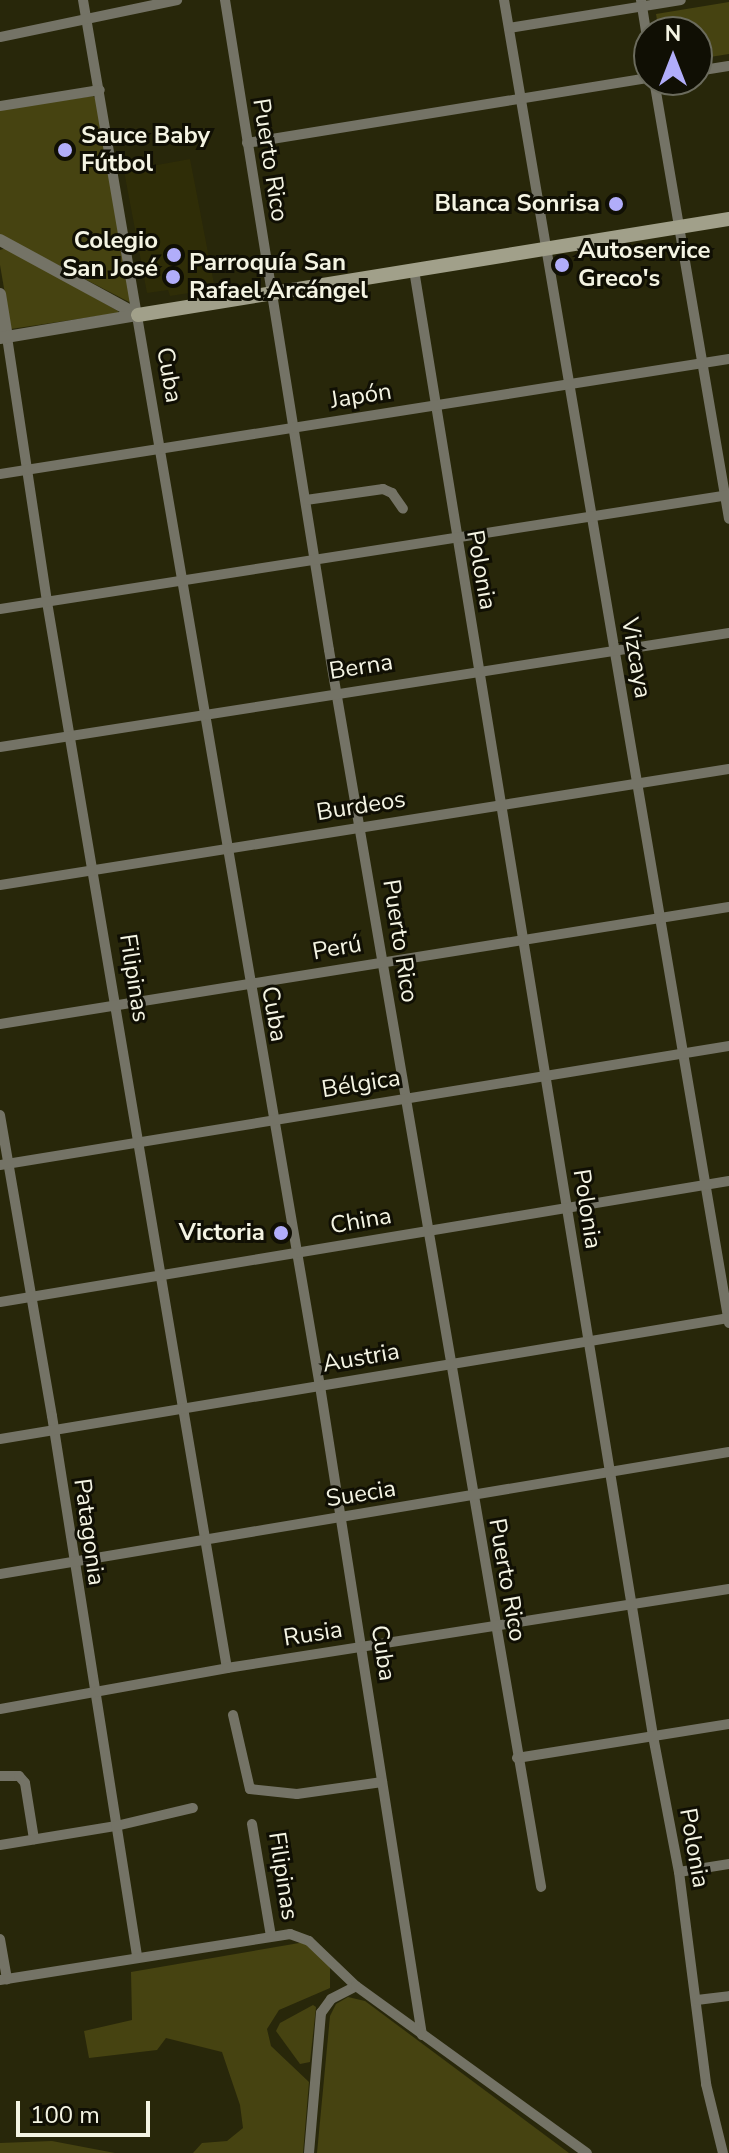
<!DOCTYPE html>
<html>
<head>
<meta charset="utf-8">
<style>
  body { margin:0 }
  #map { position:relative; width:729px; height:2153px; overflow:hidden; background:#28270a; font-family:"Nunito Sans",sans-serif }
  div>[style] { position:absolute }
  [style*='--x'] { left:calc(var(--x)*1px); top:calc(var(--y)*1px); width:calc(var(--w)*1px); rotate:calc(var(--a)*1deg) }
  .built>* { inset:0; background:#2f2d07 }
  .green>* { inset:0; background:#464311 }
  .minor>* { height:10px; margin:-5px; padding:0 5px; transform-origin:5px; border-radius:5px; background:#747366 }
  .tertiary>* { height:12px; margin:-6px; padding:0 6px; transform-origin:6px; border-radius:6px; background:#747366 }
  .secondary>* { height:14px; margin:-7px; padding:0 7px; transform-origin:7px; border-radius:7px; background:#a1a08a }
  .dots>* { width:22px; height:22px; translate:-50% -50%; box-sizing:border-box; border:4px solid #100f04; border-radius:50% }
  span { translate:-50% -50%; white-space:nowrap; text-align:center; line-height:1.15; -webkit-text-stroke:6px #100f04; paint-order:stroke }
  .poi-label { font-size:24px; color:#f4f4e3; font-weight:700 }
  .left { translate:0 -50%; text-align:left }
  .right { translate:-100% -50%; text-align:right }
  .street-label { font-size:24px; color:#f4f4e3 }
  .north { position:absolute; left:633px; top:16px; width:80px; height:80px; box-sizing:border-box; background:#100f04; border:2px solid #6b6b5d; border-radius:50%; rotate:0deg; font-size:22px; font-weight:700; line-height:32px; text-align:center; color:#f4f4e3 }
  .north::after { content:''; display:block; margin:auto; width:28px; height:36px; background:#b1adfa; clip-path:polygon(50% 0,100% 100%,50% 72%,0 100%) }
  .scale { position:absolute; left:16px; top:2101px; width:134px; height:36px; box-sizing:border-box; border:4px solid #f4f4e3; border-top:0; padding-left:10px; font-size:24px; line-height:28px; white-space:nowrap; color:#f4f4e3; -webkit-text-stroke:6px #100f04; paint-order:stroke }
</style>
</head>
<body>
<div id="map">
  <div class="built">
    <div style="clip-path:polygon(190px 159px,215px 289px,170px 296px,168px 290px,147px 293px,124px 171px)"></div>
  </div>
  <div class="green">
    <div style="clip-path:polygon(729px 2px,729px 54px,697px 59px,697px 32px,659px 32px,656px 14px)"></div>
    <div style="clip-path:polygon(93px 96px,96px 99px,132px 299px,129px 302px,0 235px,0 109px)"></div>
    <div style="clip-path:polygon(6px 248px,118px 311px,118px 313px,11px 329px,0 265px,0 250px)"></div>
    <div style="clip-path:polygon(311px 1941px,330px 1968px,330px 1988px,279px 2010px,267px 2029px,271px 2046px,309px 2082px,303px 2153px,193px 2153px,202px 2143px,227px 2141px,243px 2128px,240px 2105px,222px 2052px,166px 2038px,157px 2050px,89px 2058px,84px 2031px,132px 2020px,131px 1972px)"></div>
    <div style="clip-path:polygon(348px 1997px,365px 2001px,569px 2153px,317px 2153px,330px 2016px,336px 2004px)"></div>
    <div style="clip-path:polygon(313px 2005px,316px 2007px,310px 2062px,300px 2064px,276px 2031px,280px 2023px)"></div>
    <div style="clip-path:polygon(52px 2141px,115px 2153px,0 2153px,0 2143px)"></div>
  </div>
  <div class="minor">
    <div style="--x:83;--y:0;--w:1406;--a:80.3"></div>
    <div style="--x:320;--y:1386;--w:657;--a:81.07"></div>
    <div style="--x:225;--y:0;--w:658;--a:80.91"></div>
    <div style="--x:329;--y:650;--w:1255;--a:80.27"></div>
    <div style="--x:504;--y:0;--w:1342;--a:80.35"></div>
    <div style="--x:641;--y:0;--w:51;--a:80.9"></div>
    <div style="--x:509;--y:28;--w:174;--a:-9.2"></div>
    <div style="--x:0;--y:37;--w:181;--a:-11.8"></div>
    <div style="--x:697;--y:71;--w:32;--a:-9"></div>
    <div style="--x:654;--y:80;--w:445;--a:80.3"></div>
    <div style="--x:0;--y:106;--w:101;--a:-9.1"></div>
    <div style="--x:247;--y:143;--w:407;--a:-9.2"></div>
    <div style="--x:414;--y:270;--w:1485;--a:80.74"></div>
    <div style="--x:653;--y:1736;--w:138;--a:79.2"></div>
    <div style="--x:679;--y:1872;--w:214;--a:82.7"></div>
    <div style="--x:706;--y:2084;--w:71;--a:76.2"></div>
    <div style="--x:7;--y:337;--w:268;--a:81.4"></div>
    <div style="--x:47;--y:602;--w:1081;--a:80.42"></div>
    <div style="--x:0;--y:474;--w:738;--a:-8.96"></div>
    <div style="--x:306;--y:500;--w:78;--a:-8.1"></div>
    <div style="--x:383;--y:489;--w:10;--a:24"></div>
    <div style="--x:392;--y:493;--w:19;--a:55"></div>
    <div style="--x:0;--y:609;--w:738;--a:-8.89"></div>
    <div style="--x:0;--y:747;--w:738;--a:-8.89"></div>
    <div style="--x:0;--y:885;--w:738;--a:-9.04"></div>
    <div style="--x:0;--y:1024;--w:738;--a:-9.12"></div>
    <div style="--x:0;--y:1115;--w:305;--a:80.2"></div>
    <div style="--x:52;--y:1416;--w:547;--a:81.05"></div>
    <div style="--x:0;--y:1165;--w:739;--a:-9.27"></div>
    <div style="--x:0;--y:1302;--w:739;--a:-9.42"></div>
    <div style="--x:0;--y:1439;--w:739;--a:-9.42"></div>
    <div style="--x:0;--y:1574;--w:739;--a:-9.5"></div>
    <div style="--x:0;--y:1709;--w:231;--a:-10.2"></div>
    <div style="--x:227;--y:1668;--w:508;--a:-8.94"></div>
    <div style="--x:233;--y:1715;--w:76;--a:77.1"></div>
    <div style="--x:250;--y:1789;--w:47;--a:6.1"></div>
    <div style="--x:297;--y:1794;--w:86;--a:-8"></div>
    <div style="--x:517;--y:1758;--w:215;--a:-9.1"></div>
    <div style="--x:0;--y:1776;--w:19;--a:0"></div>
    <div style="--x:19;--y:1776;--w:9;--a:49"></div>
    <div style="--x:25;--y:1783;--w:57;--a:80.9"></div>
    <div style="--x:252;--y:1824;--w:114;--a:80.4"></div>
    <div style="--x:0;--y:1845;--w:118;--a:-9.3"></div>
    <div style="--x:116;--y:1826;--w:79;--a:-13.2"></div>
    <div style="--x:679;--y:1872;--w:51;--a:-9.1"></div>
    <div style="--x:0;--y:1939;--w:41;--a:80.1"></div>
    <div style="--x:0;--y:1980;--w:294;--a:-9"></div>
    <div style="--x:290;--y:1934;--w:20;--a:20"></div>
    <div style="--x:309;--y:1941;--w:65;--a:43.8"></div>
    <div style="--x:697;--y:2000;--w:32;--a:-7"></div>
    <div style="--x:309;--y:2153;--w:141;--a:-85.1"></div>
    <div style="--x:321;--y:2013;--w:17;--a:-54"></div>
    <div style="--x:331;--y:1999;--w:28;--a:-27"></div>
    <div style="--x:356;--y:1986;--w:285;--a:35.9"></div>
  </div>
  <div class="tertiary">
    <div style="--x:0;--y:240;--w:157;--a:28.5"></div>
    <div style="--x:0;--y:294;--w:44;--a:80.8"></div>
    <div style="--x:0;--y:338;--w:140;--a:-9.5"></div>
  </div>
  <div class="secondary">
    <div style="--x:138;--y:315;--w:599;--a:-9.23"></div>
  </div>
  <div class="dots">
    <div style="left:65px;top:150px;background:#b1adfa"></div>
    <div style="left:616px;top:204px;background:#b1adfa"></div>
    <div style="left:174px;top:255px;background:#b1adfa"></div>
    <div style="left:562px;top:265px;background:#b1adfa"></div>
    <div style="left:173px;top:277px;background:#b1adfa"></div>
    <div style="left:281px;top:1233px;background:#b1adfa"></div>
  </div>
  <div class="poi-label">
    <span class="left" style="left:81px;top:150px">Sauce Baby<br>Fútbol</span>
    <span class="right" style="left:600px;top:204px">Blanca Sonrisa</span>
    <span class="right" style="left:158px;top:255px">Colegio<br>San José</span>
    <span class="left" style="left:578px;top:265px">Autoservice<br>Greco's</span>
    <span class="left" style="left:189px;top:277px">Parroquía San<br>Rafael Arcángel</span>
    <span class="right" style="left:265px;top:1233px">Victoria</span>
  </div>
  <div class="street-label">
    <span style="left:270px;top:160px;rotate:81deg">Puerto Rico</span>
    <span style="left:169px;top:375px;rotate:80deg">Cuba</span>
    <span style="left:361px;top:396px;rotate:-9deg">Japón</span>
    <span style="left:481px;top:570px;rotate:80deg">Polonia</span>
    <span style="left:636px;top:658px;rotate:80deg">Vizcaya</span>
    <span style="left:361px;top:667px;rotate:-9deg">Berna</span>
    <span style="left:361px;top:806px;rotate:-9deg">Burdeos</span>
    <span style="left:400px;top:941px;rotate:81deg">Puerto Rico</span>
    <span style="left:337px;top:948px;rotate:-10deg">Perú</span>
    <span style="left:134px;top:978px;rotate:81deg">Filipinas</span>
    <span style="left:274px;top:1014px;rotate:80deg">Cuba</span>
    <span style="left:361px;top:1084px;rotate:-9deg">Bélgica</span>
    <span style="left:587px;top:1209px;rotate:81deg">Polonia</span>
    <span style="left:361px;top:1221px;rotate:-10deg">China</span>
    <span style="left:361px;top:1358px;rotate:-10deg">Austria</span>
    <span style="left:361px;top:1494px;rotate:-9deg">Suecia</span>
    <span style="left:89px;top:1532px;rotate:82deg">Patagonia</span>
    <span style="left:507px;top:1580px;rotate:80deg">Puerto Rico</span>
    <span style="left:313px;top:1634px;rotate:-9deg">Rusia</span>
    <span style="left:383px;top:1653px;rotate:81deg">Cuba</span>
    <span style="left:694px;top:1848px;rotate:80deg">Polonia</span>
    <span style="left:283px;top:1876px;rotate:81deg">Filipinas</span>
  </div>
  <div class="north">N</div>
  <div class="scale">100 m</div>
</div>
</body>
</html>
